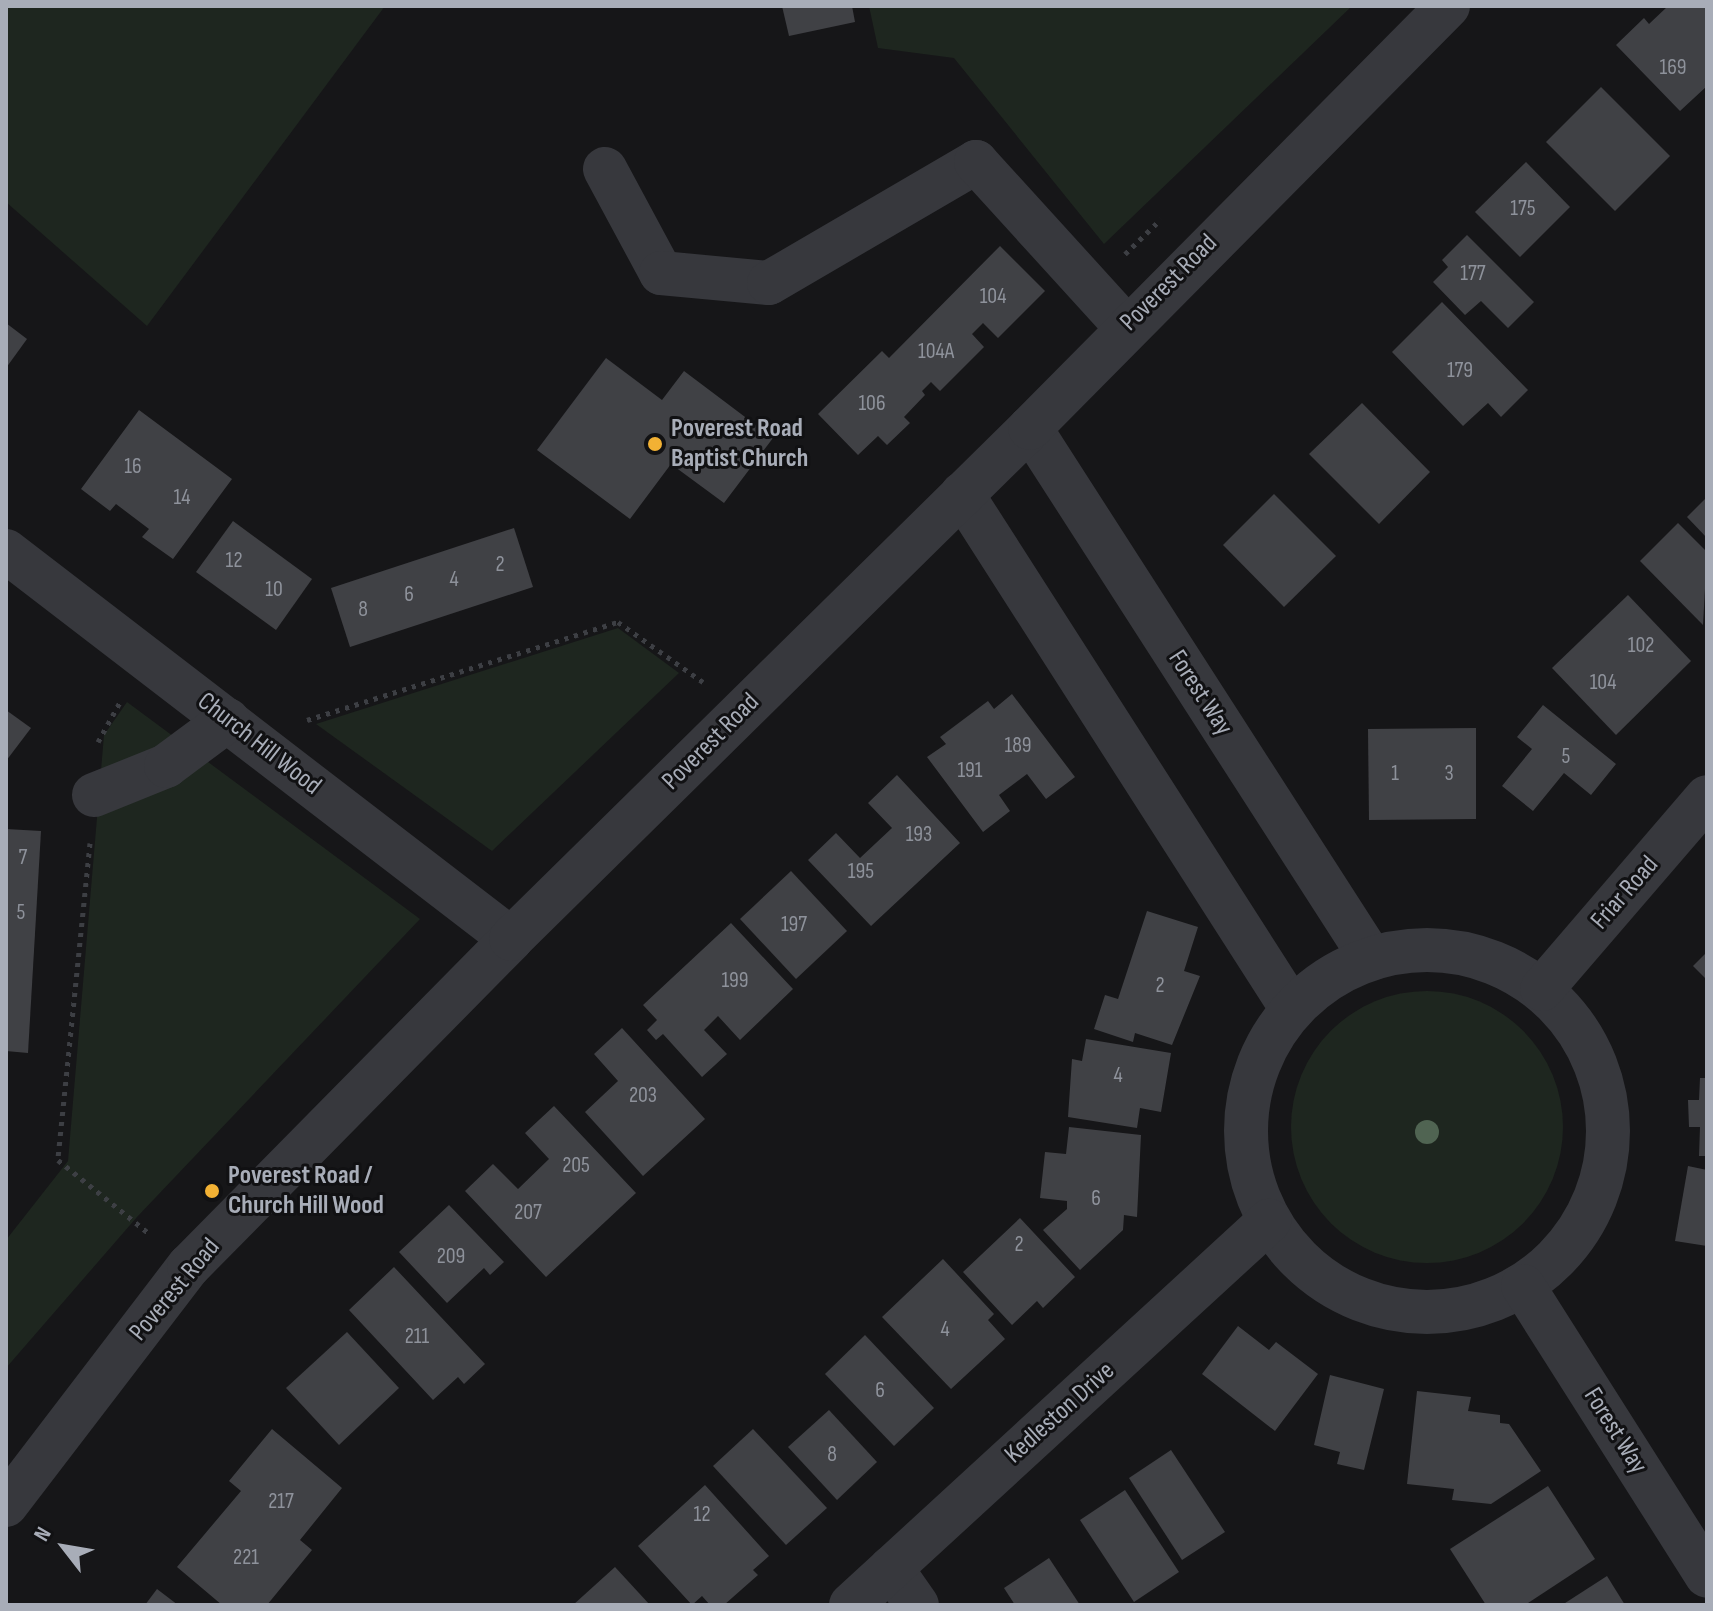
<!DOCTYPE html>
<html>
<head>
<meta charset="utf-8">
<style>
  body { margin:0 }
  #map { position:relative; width:1713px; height:1611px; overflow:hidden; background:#161618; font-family:"Sofia Sans Condensed",sans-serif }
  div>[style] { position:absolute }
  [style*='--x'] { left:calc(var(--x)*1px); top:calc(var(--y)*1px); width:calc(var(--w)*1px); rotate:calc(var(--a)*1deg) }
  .green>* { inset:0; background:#1e261f }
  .round { border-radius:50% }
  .building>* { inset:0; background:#404145 }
  .path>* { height:5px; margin-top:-2.5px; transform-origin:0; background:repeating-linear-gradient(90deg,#3d3f44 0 4px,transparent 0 10px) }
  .minor>* { height:44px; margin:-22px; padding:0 22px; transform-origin:22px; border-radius:22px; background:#37383d }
  .minor>.ring { margin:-22px; padding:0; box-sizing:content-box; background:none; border:44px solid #37383d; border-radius:50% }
  .trees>* { width:24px; height:24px; margin:-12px; border-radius:50%; background:#506452 }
  .dots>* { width:22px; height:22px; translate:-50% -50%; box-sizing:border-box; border:4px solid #111113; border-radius:50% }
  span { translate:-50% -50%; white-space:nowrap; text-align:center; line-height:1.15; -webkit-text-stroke:6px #111113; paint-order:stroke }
  .number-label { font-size:22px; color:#8e929b }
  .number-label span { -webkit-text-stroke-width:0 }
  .street-label { font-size:26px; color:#a8adb8 }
  .poi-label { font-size:26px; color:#a8adb8; font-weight:700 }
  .left { translate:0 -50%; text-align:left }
  .frame { position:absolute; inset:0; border:8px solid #a8adb8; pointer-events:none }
  .north { position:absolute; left:24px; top:1507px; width:80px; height:80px; -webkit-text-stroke:6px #111113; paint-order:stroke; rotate:301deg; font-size:22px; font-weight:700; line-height:32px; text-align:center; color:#a8adb8 }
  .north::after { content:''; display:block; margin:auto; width:28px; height:36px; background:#a8adb8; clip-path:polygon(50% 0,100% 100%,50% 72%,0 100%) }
</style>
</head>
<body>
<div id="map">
  <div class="green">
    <div style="clip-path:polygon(6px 6px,385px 6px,147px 326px,6px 202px)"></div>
    <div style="clip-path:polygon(869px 6px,1352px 6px,1104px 244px,954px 58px,878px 48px)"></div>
    <div style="clip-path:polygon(618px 628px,679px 673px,492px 851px,316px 724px)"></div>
    <div style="clip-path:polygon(127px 702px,420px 919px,137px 1217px,6px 1368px,6px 1240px,68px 1161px,104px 735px)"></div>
    <div class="round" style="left:1291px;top:991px;width:272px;height:272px"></div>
  </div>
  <div class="building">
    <div style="clip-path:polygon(782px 6px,852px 6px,855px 22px,789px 36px)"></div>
    <div style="clip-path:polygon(1668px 6px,1707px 6px,1707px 86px,1680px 111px,1616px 45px,1644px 18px,1649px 24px)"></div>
    <div style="clip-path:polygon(1601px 87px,1670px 156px,1615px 211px,1546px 142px)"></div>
    <div style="clip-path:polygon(1526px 162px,1570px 207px,1520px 257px,1475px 212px)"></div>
    <div style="clip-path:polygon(1467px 235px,1534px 302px,1508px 328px,1481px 301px,1465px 315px,1433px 282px,1448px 267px,1442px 260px)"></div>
    <div style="clip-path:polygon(1000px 246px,1045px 291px,998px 338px,983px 323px,972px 334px,984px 347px,940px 391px,931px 382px,922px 391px,925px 395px,904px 417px,910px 423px,887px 445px,878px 436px,858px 455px,818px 414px,882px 351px,889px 358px)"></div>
    <div style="clip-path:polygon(1442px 302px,1528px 390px,1501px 417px,1488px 403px,1463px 426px,1392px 352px)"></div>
    <div style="clip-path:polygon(6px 323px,27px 339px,6px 368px)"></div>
    <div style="clip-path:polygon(606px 358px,662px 400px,684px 371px,773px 438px,724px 503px,671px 464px,630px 519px,537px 450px)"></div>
    <div style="clip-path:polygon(1362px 403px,1430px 472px,1379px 524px,1309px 454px)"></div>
    <div style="clip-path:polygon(139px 410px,232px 479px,173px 559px,142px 537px,149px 529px,116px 504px,110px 511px,81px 489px)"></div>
    <div style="clip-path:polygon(1274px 494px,1336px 556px,1284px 607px,1223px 545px)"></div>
    <div style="clip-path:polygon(1707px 497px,1707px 538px,1687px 517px)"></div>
    <div style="clip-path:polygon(233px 521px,312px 579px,276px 630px,196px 572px)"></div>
    <div style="clip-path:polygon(1678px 523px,1707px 552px,1703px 625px,1640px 561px)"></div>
    <div style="clip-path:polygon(514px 528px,533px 587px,350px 647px,331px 588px)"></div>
    <div style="clip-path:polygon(1628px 595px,1691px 661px,1616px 735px,1552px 668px)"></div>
    <div style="clip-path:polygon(1012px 694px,1075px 777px,1046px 799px,1027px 774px,999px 795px,1010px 811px,983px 832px,927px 757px,946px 744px,940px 737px,988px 701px,994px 709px)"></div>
    <div style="clip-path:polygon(1543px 705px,1616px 764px,1591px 795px,1564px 773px,1533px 811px,1502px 786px,1532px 749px,1517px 737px)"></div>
    <div style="clip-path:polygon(6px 710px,31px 728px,6px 761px)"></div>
    <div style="clip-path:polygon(1476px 728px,1476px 819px,1369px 820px,1368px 729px)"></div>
    <div style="clip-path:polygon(897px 775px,960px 843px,871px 926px,808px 860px,836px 833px,860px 858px,892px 828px,868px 803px)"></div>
    <div style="clip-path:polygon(6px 829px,41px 831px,28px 1053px,6px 1051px)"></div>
    <div style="clip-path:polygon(791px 871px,847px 931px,796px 979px,740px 919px)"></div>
    <div style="clip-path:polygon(1147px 911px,1198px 927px,1184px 971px,1200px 976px,1172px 1045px,1135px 1033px,1133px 1042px,1094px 1029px,1105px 995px,1118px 999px)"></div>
    <div style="clip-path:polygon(731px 923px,793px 989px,740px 1040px,718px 1016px,704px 1030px,727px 1054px,702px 1077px,663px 1034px,656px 1040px,647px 1030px,657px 1020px,643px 1005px)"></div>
    <div style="clip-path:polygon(1707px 952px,1707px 980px,1693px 966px)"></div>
    <div style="clip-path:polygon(622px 1028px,705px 1119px,643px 1176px,585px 1112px,618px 1081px,594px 1054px)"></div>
    <div style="clip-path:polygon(1086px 1039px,1171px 1053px,1161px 1112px,1140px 1108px,1137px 1128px,1068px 1117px,1072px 1059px,1082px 1061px)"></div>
    <div style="clip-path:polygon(1700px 1078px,1707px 1078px,1707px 1156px,1699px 1156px,1700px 1127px,1689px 1127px,1688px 1100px,1699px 1100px)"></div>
    <div style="clip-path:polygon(554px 1106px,636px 1193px,546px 1277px,465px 1191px,493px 1164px,518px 1189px,549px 1159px,525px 1133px)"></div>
    <div style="clip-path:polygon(1069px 1127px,1141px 1135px,1137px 1217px,1124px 1215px,1123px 1230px,1080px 1270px,1043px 1230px,1067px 1209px,1067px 1201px,1040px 1198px,1045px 1152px,1066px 1154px)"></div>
    <div style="clip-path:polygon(1688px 1166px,1707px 1170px,1707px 1246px,1675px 1241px)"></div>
    <div style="clip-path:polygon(449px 1205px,504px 1262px,490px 1275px,484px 1268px,447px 1303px,399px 1252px)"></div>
    <div style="clip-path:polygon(1020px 1218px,1075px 1277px,1043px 1308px,1037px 1301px,1012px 1325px,963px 1272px)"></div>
    <div style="clip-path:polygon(943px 1259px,994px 1314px,988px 1320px,1005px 1339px,951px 1389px,882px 1317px)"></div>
    <div style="clip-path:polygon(394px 1267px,485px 1364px,464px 1384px,458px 1377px,433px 1400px,349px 1310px)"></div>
    <div style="clip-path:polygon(1238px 1326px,1269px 1350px,1276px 1342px,1318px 1374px,1275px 1431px,1202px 1374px)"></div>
    <div style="clip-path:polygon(347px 1332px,399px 1388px,339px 1445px,286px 1388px)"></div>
    <div style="clip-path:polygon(865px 1335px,934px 1408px,894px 1446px,825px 1374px)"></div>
    <div style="clip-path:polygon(1330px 1375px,1384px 1389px,1364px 1470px,1337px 1464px,1340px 1452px,1314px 1445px)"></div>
    <div style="clip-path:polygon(1417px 1391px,1471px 1397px,1468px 1411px,1500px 1415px,1500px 1423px,1509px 1424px,1541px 1471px,1491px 1504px,1452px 1500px,1454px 1489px,1407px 1484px)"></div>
    <div style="clip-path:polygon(829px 1410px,877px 1462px,837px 1500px,788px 1447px)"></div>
    <div style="clip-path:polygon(272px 1429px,342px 1488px,300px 1540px,312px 1550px,267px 1605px,222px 1605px,177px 1567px,241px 1491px,229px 1481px)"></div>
    <div style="clip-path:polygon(753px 1429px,827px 1508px,786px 1545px,713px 1466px)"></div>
    <div style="clip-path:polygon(1171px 1450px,1225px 1532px,1182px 1560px,1129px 1478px)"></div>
    <div style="clip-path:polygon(705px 1485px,769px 1556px,753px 1570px,758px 1575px,724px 1605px,710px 1605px,702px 1596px,692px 1605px,638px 1546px)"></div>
    <div style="clip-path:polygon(1548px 1486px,1595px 1559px,1525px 1605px,1486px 1605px,1450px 1549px)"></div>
    <div style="clip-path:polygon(1125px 1490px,1179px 1572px,1134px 1602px,1080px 1520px)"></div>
    <div style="clip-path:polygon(1049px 1558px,1080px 1605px,1015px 1605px,1004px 1588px)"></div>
    <div style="clip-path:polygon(615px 1567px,650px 1605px,573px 1605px)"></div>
    <div style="clip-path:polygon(1607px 1576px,1625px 1605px,1562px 1605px)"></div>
    <div style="clip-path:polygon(157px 1589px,178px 1605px,145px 1605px)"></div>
  </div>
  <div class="path">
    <div style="--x:1125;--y:254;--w:50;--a:-44.2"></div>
    <div style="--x:307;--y:720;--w:326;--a:-17.5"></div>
    <div style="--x:618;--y:622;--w:104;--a:35.2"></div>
    <div style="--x:98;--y:742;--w:46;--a:-61.2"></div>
    <div style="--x:90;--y:843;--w:319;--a:95.8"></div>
    <div style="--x:58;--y:1160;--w:119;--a:38.9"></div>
  </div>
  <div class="minor">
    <div style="--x:605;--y:169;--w:118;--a:61.7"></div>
    <div style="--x:661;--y:273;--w:108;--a:5.3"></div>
    <div style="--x:769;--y:283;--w:240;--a:-30.3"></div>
    <div style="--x:976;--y:162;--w:222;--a:47.7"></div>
    <div style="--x:1030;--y:428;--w:630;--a:57.24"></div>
    <div style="--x:962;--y:494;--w:612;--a:57.35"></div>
    <div style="--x:6;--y:551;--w:637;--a:37.54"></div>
    <div style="--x:94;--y:795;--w:78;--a:-21.9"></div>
    <div style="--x:166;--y:766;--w:77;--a:-36.6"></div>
    <div class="ring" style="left:1246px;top:950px;width:318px;height:318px"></div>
    <div style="--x:1542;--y:989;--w:253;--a:-49.3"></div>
    <div style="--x:1523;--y:1286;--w:343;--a:57.6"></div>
    <div style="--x:6;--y:1505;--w:301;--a:-52.6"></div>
    <div style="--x:189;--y:1266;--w:459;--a:-45.4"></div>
    <div style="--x:511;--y:939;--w:728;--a:-44.55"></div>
    <div style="--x:1030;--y:428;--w:594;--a:-45.27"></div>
    <div style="--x:891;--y:1568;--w:45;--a:54.9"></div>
    <div style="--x:851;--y:1605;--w:568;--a:-42.57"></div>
  </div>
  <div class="trees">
    <div style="left:1427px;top:1132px"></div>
  </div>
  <div class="dots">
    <div style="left:655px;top:444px;background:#f2b134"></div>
    <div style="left:212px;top:1191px;background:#f2b134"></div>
  </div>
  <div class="number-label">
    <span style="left:1673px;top:68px">169</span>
    <span style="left:1523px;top:209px">175</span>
    <span style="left:1473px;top:274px">177</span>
    <span style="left:993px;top:297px">104</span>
    <span style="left:936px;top:352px">104A</span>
    <span style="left:1460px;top:371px">179</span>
    <span style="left:872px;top:404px">106</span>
    <span style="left:133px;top:467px">16</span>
    <span style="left:182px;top:498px">14</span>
    <span style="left:234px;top:561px">12</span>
    <span style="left:500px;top:565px">2</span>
    <span style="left:454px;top:580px">4</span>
    <span style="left:274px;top:590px">10</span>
    <span style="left:409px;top:595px">6</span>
    <span style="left:363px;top:610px">8</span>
    <span style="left:1641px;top:646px">102</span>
    <span style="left:1603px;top:683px">104</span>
    <span style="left:1018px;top:746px">189</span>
    <span style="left:1566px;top:757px">5</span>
    <span style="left:970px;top:771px">191</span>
    <span style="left:1395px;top:774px">1</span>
    <span style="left:1449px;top:774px">3</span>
    <span style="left:919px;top:835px">193</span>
    <span style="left:23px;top:858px">7</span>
    <span style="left:861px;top:872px">195</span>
    <span style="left:21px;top:913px">5</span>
    <span style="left:794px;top:925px">197</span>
    <span style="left:735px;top:981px">199</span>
    <span style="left:1160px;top:986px">2</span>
    <span style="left:1118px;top:1076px">4</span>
    <span style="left:643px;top:1096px">203</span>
    <span style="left:576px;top:1166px">205</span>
    <span style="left:1096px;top:1199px">6</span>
    <span style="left:528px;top:1213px">207</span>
    <span style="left:1019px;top:1245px">2</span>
    <span style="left:451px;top:1257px">209</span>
    <span style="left:945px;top:1330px">4</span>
    <span style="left:417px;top:1337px">211</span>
    <span style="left:880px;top:1391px">6</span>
    <span style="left:832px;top:1455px">8</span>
    <span style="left:281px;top:1502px">217</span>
    <span style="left:702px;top:1515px">12</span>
    <span style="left:246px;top:1558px">221</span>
  </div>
  <div class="street-label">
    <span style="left:1169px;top:283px;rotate:-45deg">Poverest Road</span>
    <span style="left:1200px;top:693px;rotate:57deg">Forest Way</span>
    <span style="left:711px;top:742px;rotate:-45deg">Poverest Road</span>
    <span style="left:259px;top:744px;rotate:38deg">Church Hill Wood</span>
    <span style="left:1625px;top:893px;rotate:-49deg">Friar Road</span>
    <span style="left:175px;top:1290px;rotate:-50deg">Poverest Road</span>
    <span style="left:1060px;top:1413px;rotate:-42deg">Kedleston Drive</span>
    <span style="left:1615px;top:1431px;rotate:58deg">Forest Way</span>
  </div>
  <div class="poi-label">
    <span class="left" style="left:671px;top:444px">Poverest Road<br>Baptist Church</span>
    <span class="left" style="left:228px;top:1191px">Poverest Road /<br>Church Hill Wood</span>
  </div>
  <div class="frame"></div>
  <div class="north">N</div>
</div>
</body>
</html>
